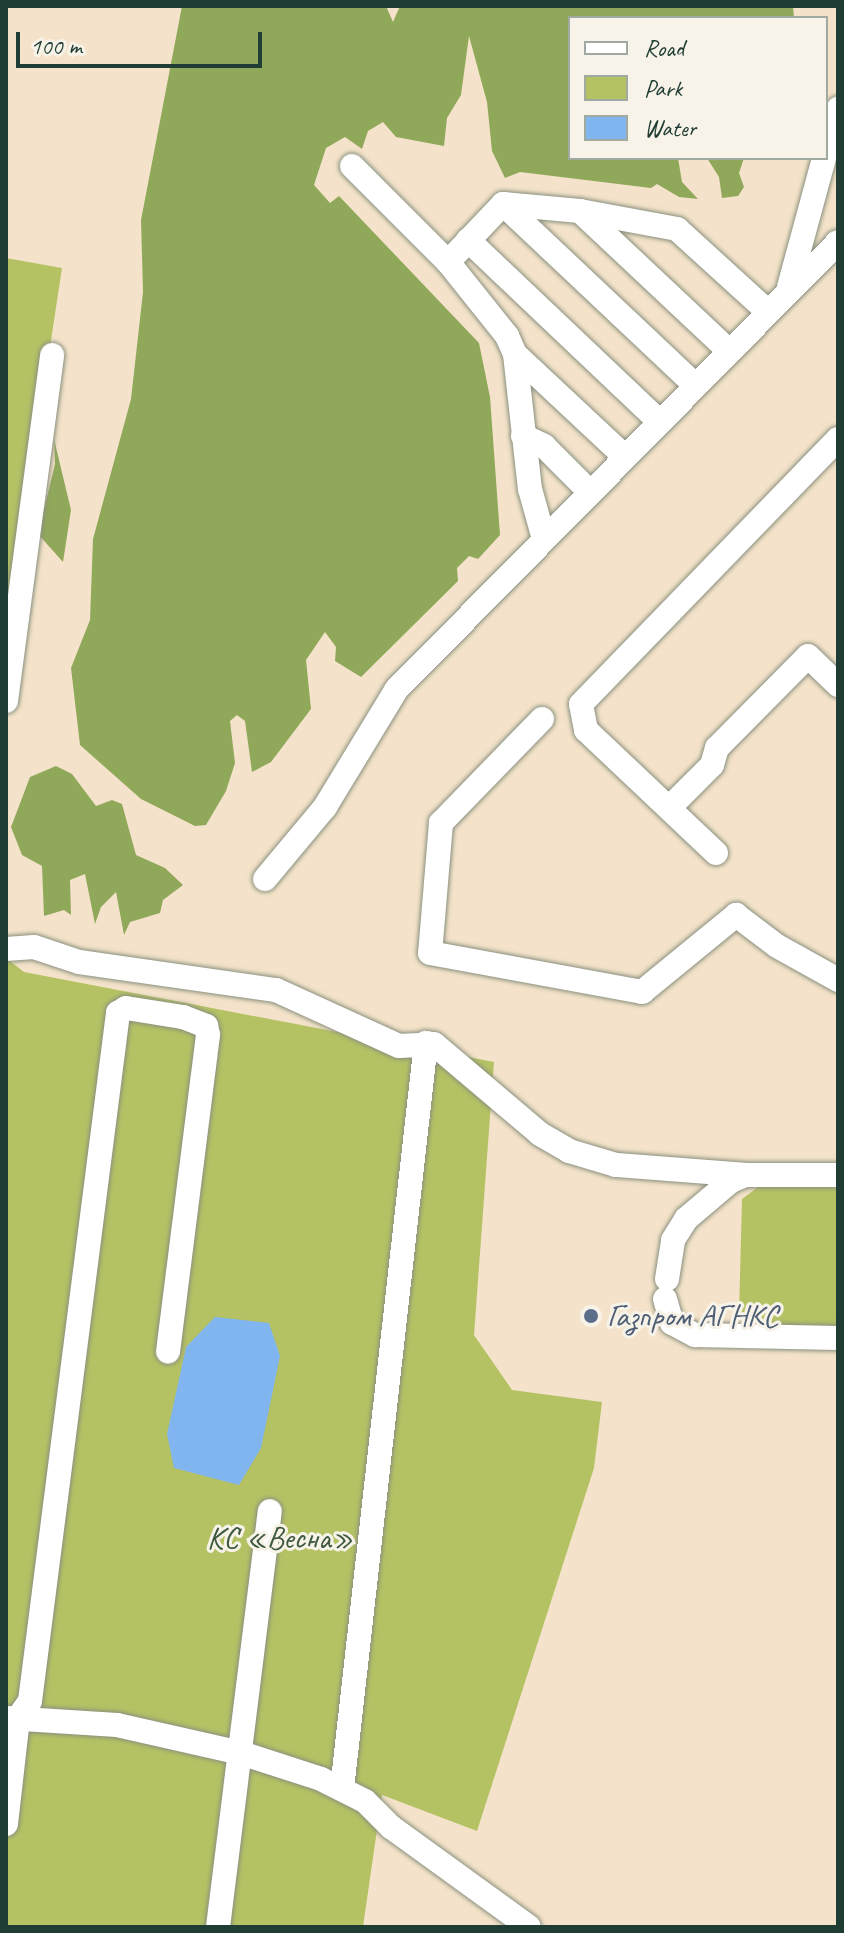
<!DOCTYPE html>
<html>
<head>
<meta charset="utf-8">
<style>
  body { margin:0 }
  #map { position:relative; width:844px; height:1933px; overflow:hidden; background:#f4e3ca; font-family:Caveat,sans-serif }
  div>[style] { position:absolute }
  [style*='--x'] { left:calc(var(--x)*1px); top:calc(var(--y)*1px); width:calc(var(--w)*1px); rotate:calc(var(--a)*1deg) }
  .green>* { inset:0; background:#b5c264 }
  .forest>* { inset:0; background:#90a85a }
  .water>* { inset:0; background:#81b5ef }
  .roads { filter:drop-shadow(0 0 2px #8a907f) drop-shadow(0 0 2px #8a907f) }
  .minor>* { height:24px; margin:-12px; padding:0 12px; transform-origin:12px; border-radius:12px; background:#fff }
  .dots>* { width:22px; height:22px; translate:-50% -50%; box-sizing:border-box; border:4px solid #f7f3e8; border-radius:50% }
  span { translate:-50% -50%; white-space:nowrap; text-align:center; line-height:1.15; -webkit-text-stroke:6px #f7f3e8; paint-order:stroke }
  .service-label { font-size:32px; color:#4e5e75 }
  .left { translate:0 -50%; text-align:left }
  .park-label { font-size:32px; color:#3d583e }
  .frame { position:absolute; inset:0; border:8px solid #1f3d34; pointer-events:none }
  .legend { position:absolute; left:568px; top:16px; width:260px; height:144px; box-sizing:border-box; background:#f7f3e8; border:2px solid #a1aaa0; margin:0; padding:10px 14px; list-style:none; font-size:24px; color:#1f3d34 }
  .legend li { display:flex; align-items:center; gap:16px; height:40px }
  .legend b { width:40px; border:2px solid #a1aaa0 }
  .scale { position:absolute; left:16px; top:32px; width:246px; height:36px; box-sizing:border-box; border:4px solid #1f3d34; border-top:0; padding-left:10px; font-size:24px; line-height:28px; white-space:nowrap; color:#1f3d34; -webkit-text-stroke:6px #f7f3e8; paint-order:stroke }
</style>
</head>
<body>
<div id="map">
  <div class="green">
    <div style="clip-path:polygon(6px 258px,62px 268px,6px 636px)"></div>
    <div style="clip-path:polygon(6px 958px,24px 972px,494px 1062px,474px 1335px,512px 1390px,602px 1402px,594px 1468px,477px 1831px,382px 1795px,363px 1927px,6px 1927px)"></div>
    <div style="clip-path:polygon(766px 1181px,838px 1188px,838px 1331px,759px 1328px,739px 1314px,742px 1199px)"></div>
  </div>
  <div class="forest">
    <div style="clip-path:polygon(182px 6px,386px 6px,393px 22px,400px 6px,793px 6px,794px 18px,570px 18px,570px 158px,678px 158px,682px 182px,698px 199px,679px 197px,657px 184px,651px 188px,520px 172px,505px 178px,492px 151px,487px 102px,469px 36px,461px 95px,447px 118px,444px 146px,396px 137px,383px 122px,368px 131px,362px 149px,345px 137px,326px 148px,314px 185px,330px 203px,339px 196px,479px 343px,490px 397px,500px 535px,478px 559px,469px 556px,457px 568px,458px 581px,361px 677px,335px 661px,336px 647px,325px 632px,306px 660px,311px 709px,271px 762px,252px 772px,245px 721px,237px 715px,230px 721px,235px 763px,226px 791px,206px 825px,195px 826px,141px 799px,80px 745px,71px 668px,90px 620px,93px 539px,131px 399px,143px 292px,141px 220px)"></div>
    <div style="clip-path:polygon(707px 158px,744px 158px,739px 173px,744px 187px,738px 196px,722px 198px,719px 177px)"></div>
    <div style="clip-path:polygon(54px 439px,71px 510px,63px 562px,38px 534px,55px 464px)"></div>
    <div style="clip-path:polygon(56px 766px,72px 774px,96px 806px,112px 800px,122px 804px,136px 855px,165px 868px,183px 885px,163px 900px,160px 913px,130px 922px,124px 935px,116px 892px,101px 907px,95px 924px,85px 874px,70px 880px,71px 915px,64px 910px,44px 916px,42px 866px,22px 855px,11px 827px,30px 777px)"></div>
  </div>
  <div class="water">
    <div style="clip-path:polygon(215px 1317px,269px 1323px,280px 1356px,261px 1448px,239px 1485px,174px 1468px,167px 1434px,186px 1347px)"></div>
  </div>
  <div class="roads">
    <div class="minor">
      <div style="--x:826;--y:152;--w:45;--a:-74.4"></div>
      <div style="--x:352;--y:166;--w:136;--a:45"></div>
      <div style="--x:448;--y:262;--w:95;--a:51.4"></div>
      <div style="--x:507;--y:336;--w:20;--a:66"></div>
      <div style="--x:515;--y:354;--w:136;--a:83.7"></div>
      <div style="--x:530;--y:489;--w:52;--a:74.4"></div>
      <div style="--x:503;--y:204;--w:262;--a:43.3"></div>
      <div style="--x:580;--y:211;--w:203;--a:43.2"></div>
      <div style="--x:468;--y:240;--w:263;--a:43.5"></div>
      <div style="--x:448;--y:262;--w:80;--a:-46.5"></div>
      <div style="--x:503;--y:204;--w:77;--a:5.2"></div>
      <div style="--x:580;--y:211;--w:99;--a:10.5"></div>
      <div style="--x:677;--y:229;--w:122;--a:42.3"></div>
      <div style="--x:789;--y:287;--w:134;--a:-74.8"></div>
      <div style="--x:515;--y:354;--w:149;--a:43.1"></div>
      <div style="--x:523;--y:436;--w:23;--a:25"></div>
      <div style="--x:544;--y:446;--w:65;--a:45"></div>
      <div style="--x:6;--y:701;--w:349;--a:-82.4"></div>
      <div style="--x:542;--y:719;--w:145;--a:134.2"></div>
      <div style="--x:441;--y:823;--w:130;--a:94.8"></div>
      <div style="--x:430;--y:953;--w:216;--a:10.4"></div>
      <div style="--x:642;--y:992;--w:122;--a:-39.3"></div>
      <div style="--x:736;--y:915;--w:51;--a:37.1"></div>
      <div style="--x:777;--y:946;--w:70;--a:29.1"></div>
      <div style="--x:669;--y:808;--w:61;--a:-45"></div>
      <div style="--x:712;--y:765;--w:18;--a:-74"></div>
      <div style="--x:717;--y:748;--w:129;--a:-45.3"></div>
      <div style="--x:808;--y:656;--w:42;--a:44"></div>
      <div style="--x:716;--y:853;--w:179;--a:-136.6"></div>
      <div style="--x:586;--y:730;--w:26;--a:-101"></div>
      <div style="--x:581;--y:704;--w:369;--a:-45.9"></div>
      <div style="--x:265;--y:879;--w:94;--a:-50.2"></div>
      <div style="--x:325;--y:807;--w:137;--a:-58.7"></div>
      <div style="--x:396;--y:690;--w:629;--a:-45.39"></div>
      <div style="--x:6;--y:949;--w:28;--a:-4"></div>
      <div style="--x:34;--y:947;--w:47;--a:18.4"></div>
      <div style="--x:79;--y:962;--w:199;--a:8.1"></div>
      <div style="--x:276;--y:990;--w:135;--a:24.5"></div>
      <div style="--x:399;--y:1046;--w:35;--a:-3"></div>
      <div style="--x:434;--y:1044;--w:139;--a:40.3"></div>
      <div style="--x:540;--y:1134;--w:34;--a:30"></div>
      <div style="--x:569;--y:1151;--w:49;--a:16.6"></div>
      <div style="--x:616;--y:1165;--w:129;--a:4.4"></div>
      <div style="--x:667;--y:1279;--w:39;--a:-81"></div>
      <div style="--x:673;--y:1240;--w:25;--a:-58"></div>
      <div style="--x:686;--y:1219;--w:59;--a:-40.2"></div>
      <div style="--x:731;--y:1181;--w:15;--a:-23"></div>
      <div style="--x:745;--y:1175;--w:93;--a:0"></div>
      <div style="--x:665;--y:1299;--w:25;--a:74"></div>
      <div style="--x:672;--y:1323;--w:26;--a:28"></div>
      <div style="--x:695;--y:1335;--w:143;--a:1.2"></div>
      <div style="--x:7;--y:1718;--w:110;--a:3.6"></div>
      <div style="--x:117;--y:1725;--w:127;--a:12.7"></div>
      <div style="--x:241;--y:1753;--w:84;--a:18"></div>
      <div style="--x:321;--y:1779;--w:49;--a:26.6"></div>
      <div style="--x:365;--y:1801;--w:37;--a:45"></div>
      <div style="--x:391;--y:1827;--w:170;--a:35.9"></div>
      <div style="--x:342;--y:1789;--w:751;--a:-83.58"></div>
      <div style="--x:6;--y:1824;--w:107;--a:-83.5"></div>
      <div style="--x:18;--y:1718;--w:21;--a:-55"></div>
      <div style="--x:30;--y:1701;--w:694;--a:-82.71"></div>
      <div style="--x:118;--y:1013;--w:9;--a:-32"></div>
      <div style="--x:126;--y:1008;--w:58;--a:9"></div>
      <div style="--x:183;--y:1017;--w:25;--a:21"></div>
      <div style="--x:206;--y:1026;--w:9;--a:77"></div>
      <div style="--x:208;--y:1035;--w:319;--a:97.2"></div>
      <div style="--x:218;--y:1927;--w:419;--a:-82.9"></div>
    </div>
  </div>
  <div class="dots">
    <div style="left:591px;top:1316px;background:#5c6f8a"></div>
  </div>
  <div class="service-label">
    <span class="left" style="left:607px;top:1316px">Газпром АГНКС</span>
  </div>
  <div class="park-label">
    <span style="left:280px;top:1538px">КС «Весна»</span>
  </div>
  <div class="frame"></div>
  <ul class="legend">
  <li><b style="height:10px;background:#fff"></b>Road</li>
  <li><b style="height:22px;background:#b5c264"></b>Park</li>
  <li><b style="height:22px;background:#81b5ef"></b>Water</li>
  </ul>
  <div class="scale">100 m</div>
</div>
</body>
</html>
